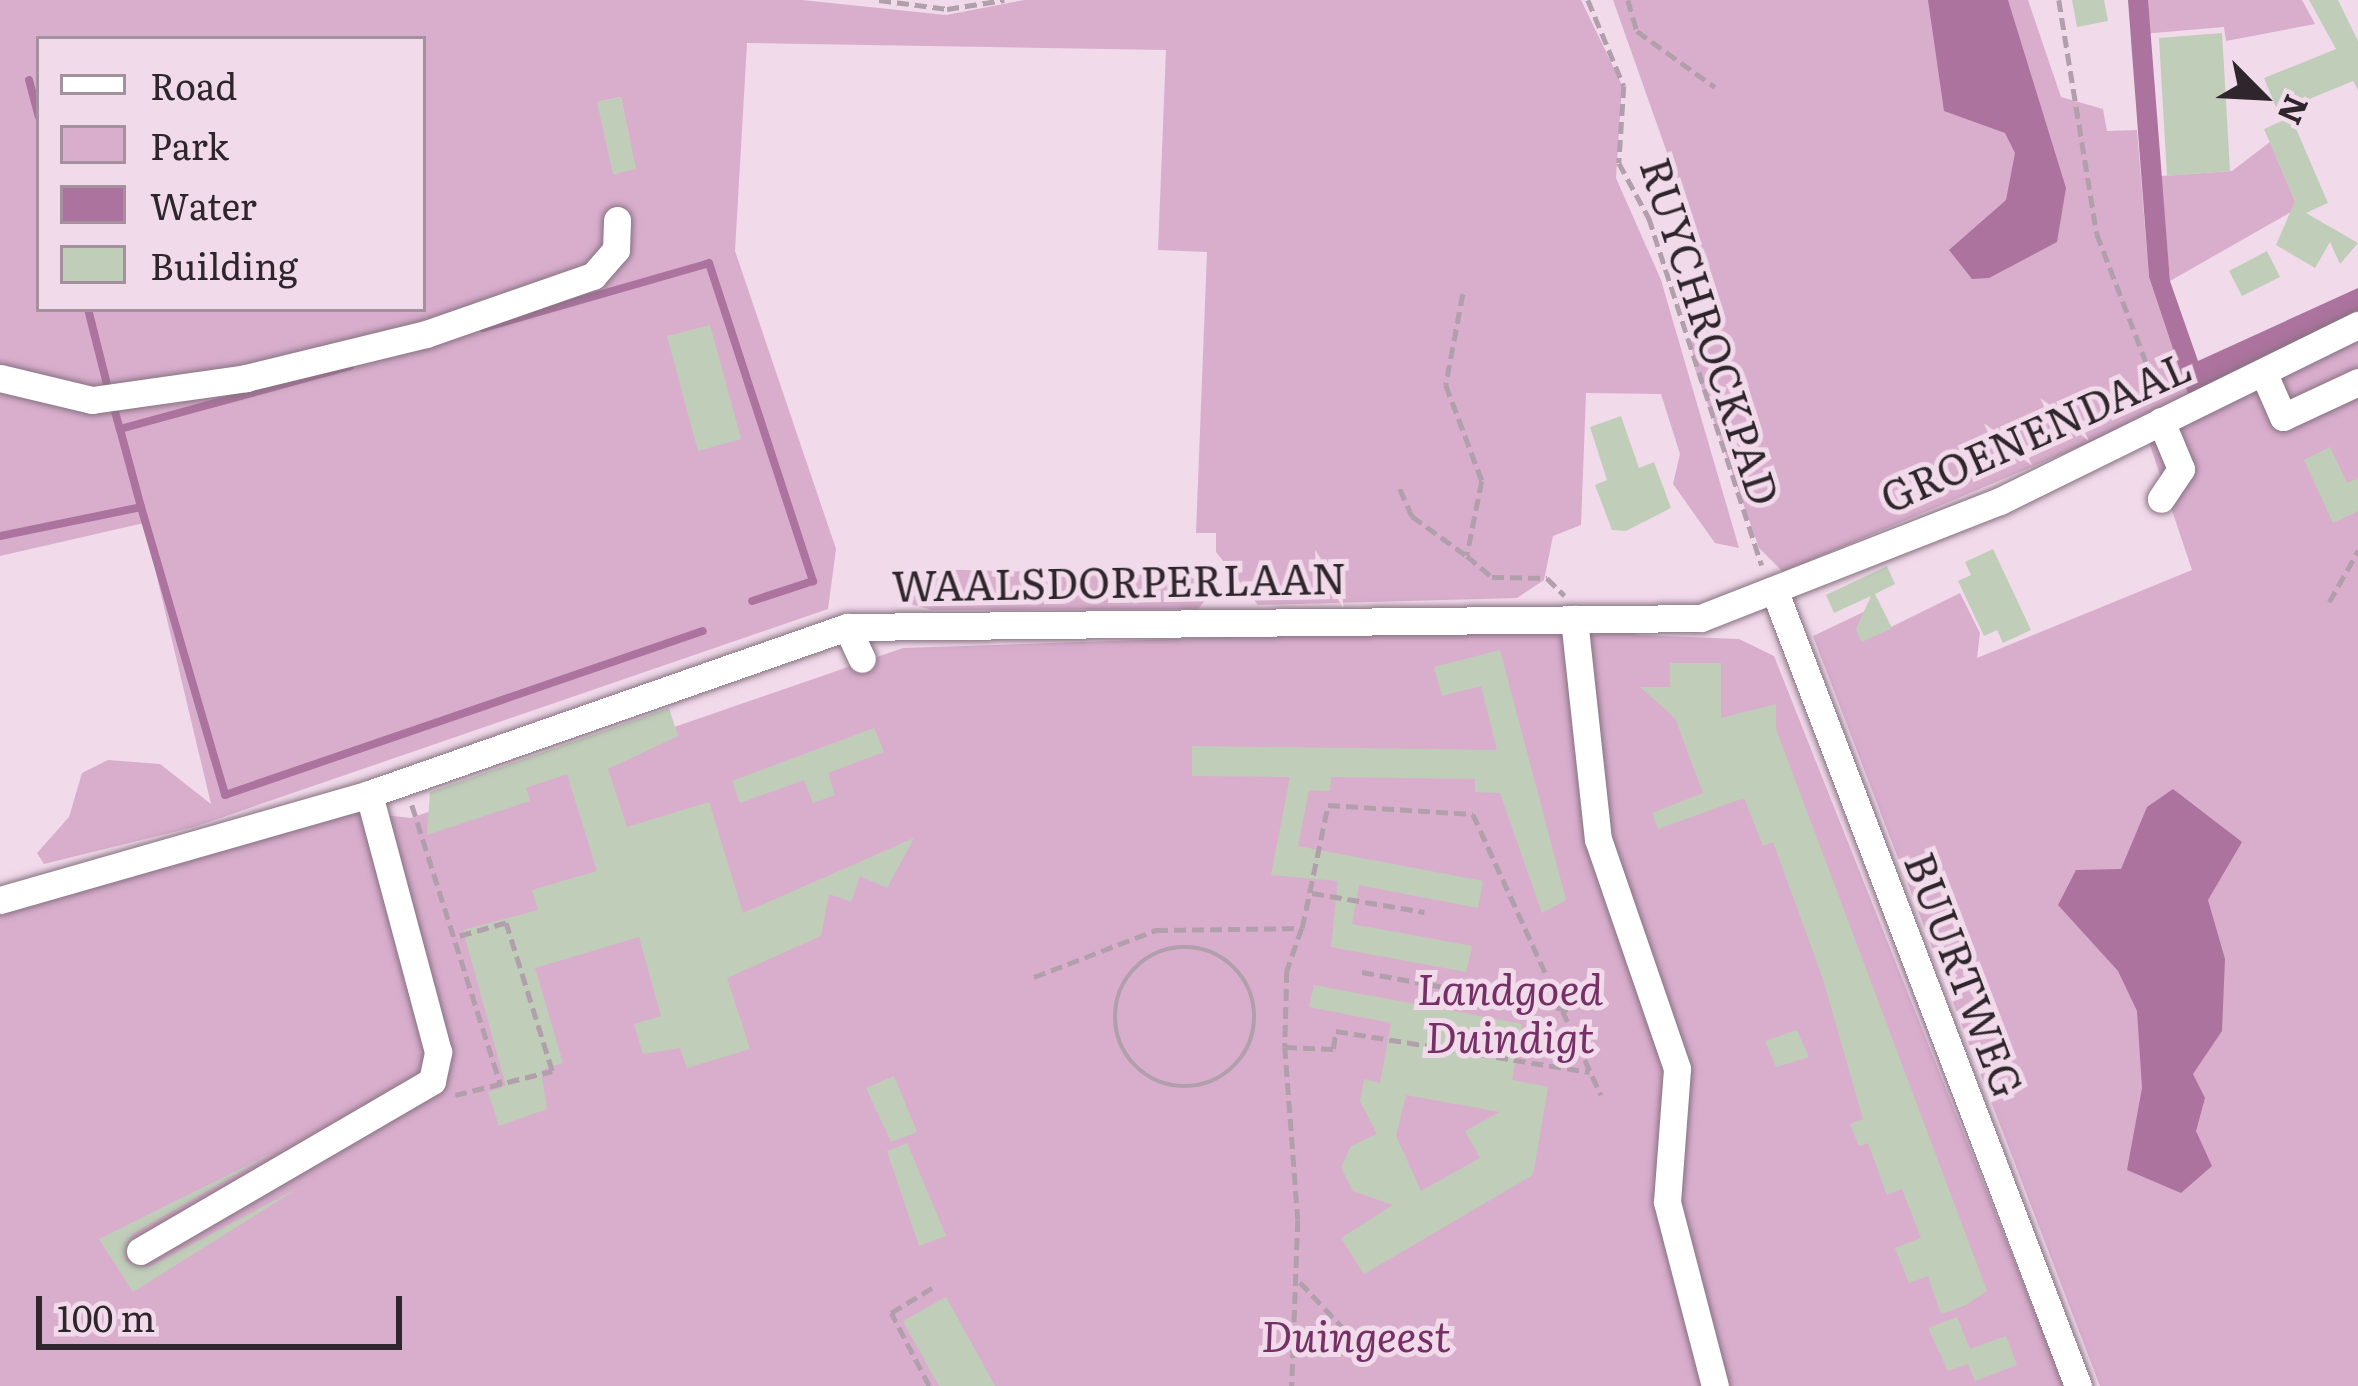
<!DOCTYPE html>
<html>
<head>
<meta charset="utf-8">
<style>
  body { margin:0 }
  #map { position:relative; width:2358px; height:1386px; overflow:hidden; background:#f1daea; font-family:Literata,serif }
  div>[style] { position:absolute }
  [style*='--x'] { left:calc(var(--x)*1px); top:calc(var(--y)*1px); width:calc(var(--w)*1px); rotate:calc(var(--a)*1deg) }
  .green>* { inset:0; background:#d9aecd }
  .water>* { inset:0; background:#ab739d }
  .stream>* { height:8px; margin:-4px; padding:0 4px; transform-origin:4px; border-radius:4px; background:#ab739d }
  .building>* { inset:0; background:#c0ceb9 }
  .path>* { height:4.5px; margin-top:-2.25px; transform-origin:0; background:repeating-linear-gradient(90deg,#b19fac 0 12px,transparent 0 18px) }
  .path>.ring { margin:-2.25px; padding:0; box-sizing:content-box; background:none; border:4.5px solid #b19fac; border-radius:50% }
  .roads { filter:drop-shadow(0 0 3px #867180) drop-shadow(0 0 3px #867180) }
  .minor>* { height:27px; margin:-13.5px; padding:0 13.5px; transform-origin:13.5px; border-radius:13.5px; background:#fff }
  span { translate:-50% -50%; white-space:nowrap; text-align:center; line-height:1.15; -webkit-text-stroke:10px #f1daea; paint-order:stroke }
  .street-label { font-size:42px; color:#2e262c }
  .park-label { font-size:42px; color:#753066; font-style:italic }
  .legend { position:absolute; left:36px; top:36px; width:390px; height:276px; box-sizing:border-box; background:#f1daea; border:3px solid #a3929e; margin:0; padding:15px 21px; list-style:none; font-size:36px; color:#2e262c }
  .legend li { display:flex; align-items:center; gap:24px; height:60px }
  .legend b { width:60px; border:3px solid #a3929e }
  .north { position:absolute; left:2202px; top:36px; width:120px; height:120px; -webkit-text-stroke:9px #f1daea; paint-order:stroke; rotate:114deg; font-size:33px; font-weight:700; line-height:48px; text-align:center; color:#2e262c }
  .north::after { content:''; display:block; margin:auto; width:42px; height:54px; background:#2e262c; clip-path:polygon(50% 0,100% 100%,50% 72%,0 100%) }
  .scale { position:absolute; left:36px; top:1296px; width:366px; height:54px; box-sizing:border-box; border:6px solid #2e262c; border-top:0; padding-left:15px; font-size:36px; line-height:42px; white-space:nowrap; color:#2e262c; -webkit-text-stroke:9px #f1daea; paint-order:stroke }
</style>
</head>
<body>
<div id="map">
  <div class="green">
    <div style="clip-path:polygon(evenodd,0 0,802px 0,946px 15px,1024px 0,1581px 0,1622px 85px,1616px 178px,1661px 280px,1739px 548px,1715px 543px,1673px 484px,1680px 454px,1661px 394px,1586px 393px,1581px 525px,1553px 536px,1544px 580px,1517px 598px,1258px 605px,1216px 552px,1216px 533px,1196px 533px,1207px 252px,1158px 250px,1166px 50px,747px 43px,735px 251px,836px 549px,828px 609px,194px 827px,44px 864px,37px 853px,69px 817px,82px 773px,108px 760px,160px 764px,211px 804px,144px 523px,0 556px,0 0,39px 39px,423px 39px,423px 309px,39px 309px,39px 39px,0 0,621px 97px,635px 168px,614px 174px,598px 102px,621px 97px)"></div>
    <div style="clip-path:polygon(1613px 0,2028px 0,2061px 97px,2103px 109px,2107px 131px,2137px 130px,2149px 277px,2190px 400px,1783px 572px,1759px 548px,1694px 366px,1691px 338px,1722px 308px)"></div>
    <div style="clip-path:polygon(2140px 0,2302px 0,2315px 24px,2226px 41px,2224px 27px,2142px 34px)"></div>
    <div style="clip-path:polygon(2270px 142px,2298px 208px,2170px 281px,2161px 176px,2232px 171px)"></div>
    <div style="clip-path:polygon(2358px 341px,2358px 1386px,2100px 1386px,1813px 636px,1870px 609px,1881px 632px,1960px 593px,1980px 633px,1977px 658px,2192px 570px,2149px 442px)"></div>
    <div style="clip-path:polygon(929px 569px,1190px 576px,1213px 591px,1198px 609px,932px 610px,907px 603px,904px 590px)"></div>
    <div style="clip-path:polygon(1636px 624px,1637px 635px,1739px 639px,1774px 656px,2064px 1386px,0 1386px,0 913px,356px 812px,411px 818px,903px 648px,1556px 626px,1594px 635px)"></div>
  </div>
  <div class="water">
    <div style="clip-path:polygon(1928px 0,2008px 0,2066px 188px,2057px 242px,1989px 278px,1972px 279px,1949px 250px,2006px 200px,2015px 153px,2005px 133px,1944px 111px)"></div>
    <div style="clip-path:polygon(2128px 0,2148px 0,2170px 281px,2198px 361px,2358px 288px,2358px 317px,2190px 400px,2149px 277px)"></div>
    <div style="clip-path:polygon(2173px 789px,2242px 842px,2208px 900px,2225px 959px,2222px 1031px,2193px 1074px,2205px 1098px,2196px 1131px,2212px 1166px,2181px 1193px,2127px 1170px,2142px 1088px,2137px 1011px,2118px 971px,2058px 905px,2076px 870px,2121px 869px,2147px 807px)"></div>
  </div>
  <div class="stream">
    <div style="--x:29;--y:80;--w:38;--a:75"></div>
    <div style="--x:88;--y:309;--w:77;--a:75.8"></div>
    <div style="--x:483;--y:328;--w:235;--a:-16"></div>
    <div style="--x:709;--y:263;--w:335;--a:71.9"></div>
    <div style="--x:813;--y:581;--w:64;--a:161.8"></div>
    <div style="--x:115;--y:412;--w:18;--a:74"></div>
    <div style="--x:141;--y:507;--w:300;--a:73.7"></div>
    <div style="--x:225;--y:795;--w:505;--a:-18.94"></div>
    <div style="--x:0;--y:536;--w:144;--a:-11.6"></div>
    <div style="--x:141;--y:507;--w:81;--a:-105.1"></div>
    <div style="--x:120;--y:429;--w:238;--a:-15.3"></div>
  </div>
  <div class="building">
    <div style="clip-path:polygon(2072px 0,2104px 0,2108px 21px,2077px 27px)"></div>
    <div style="clip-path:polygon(2309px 0,2338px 0,2358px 41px,2358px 90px,2353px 81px,2278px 112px,2264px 78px,2336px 49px)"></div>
    <div style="clip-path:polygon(2222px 33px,2230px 171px,2167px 176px,2159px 38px)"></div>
    <div style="clip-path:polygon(621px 97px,636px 169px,613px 174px,597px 102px)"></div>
    <div style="clip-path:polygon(2291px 117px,2328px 203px,2306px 213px,2358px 243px,2340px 264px,2330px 242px,2315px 268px,2276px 245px,2295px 201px,2264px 129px)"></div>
    <div style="clip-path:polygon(2267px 251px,2280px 277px,2242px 296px,2229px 271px)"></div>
    <div style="clip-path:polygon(710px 325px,741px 439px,698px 451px,667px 336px)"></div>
    <div style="clip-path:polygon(1621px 416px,1639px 468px,1654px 462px,1671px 508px,1626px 531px,1612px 530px,1595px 485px,1607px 480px,1590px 427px)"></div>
    <div style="clip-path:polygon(2330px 447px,2347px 483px,2358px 478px,2358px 511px,2333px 523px,2304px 460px)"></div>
    <div style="clip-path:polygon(1993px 549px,2031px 630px,2003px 643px,1997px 630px,1984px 636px,1958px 581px,1971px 575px,1965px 562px)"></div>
    <div style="clip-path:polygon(1887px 566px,1895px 584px,1875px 594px,1892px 628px,1862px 642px,1856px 629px,1871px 596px,1834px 613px,1826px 595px)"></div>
    <div style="clip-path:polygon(1500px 650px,1566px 900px,1542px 913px,1500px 793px,1475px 792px,1475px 779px,1331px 777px,1330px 791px,1309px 790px,1298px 846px,1483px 881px,1478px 908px,1359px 885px,1352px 924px,1472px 946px,1466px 972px,1331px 947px,1338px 881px,1271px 875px,1290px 777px,1192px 776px,1192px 746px,1497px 750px,1481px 686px,1442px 696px,1434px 667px)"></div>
    <div style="clip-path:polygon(1670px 663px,1721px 663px,1721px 718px,1776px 704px,1776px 729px,1987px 1291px,1966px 1305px,1941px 1314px,1928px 1276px,1909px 1283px,1895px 1248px,1921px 1238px,1902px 1189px,1887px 1195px,1868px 1143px,1859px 1146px,1850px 1124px,1863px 1119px,1823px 979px,1773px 842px,1763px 846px,1744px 798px,1658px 829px,1652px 813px,1703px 793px,1675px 718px,1640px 687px,1670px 687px)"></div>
    <div style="clip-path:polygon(669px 708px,678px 736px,608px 769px,627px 827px,709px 802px,743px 913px,914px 838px,887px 888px,860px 876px,851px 902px,829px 894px,821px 936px,727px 978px,750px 1049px,687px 1068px,680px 1048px,643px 1054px,634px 1024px,661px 1016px,639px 937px,535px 968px,563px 1063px,541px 1070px,547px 1109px,499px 1126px,488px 1092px,506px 1086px,463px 930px,538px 910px,532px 890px,597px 871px,567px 774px,526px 788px,530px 801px,427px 835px,430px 792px)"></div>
    <div style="clip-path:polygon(874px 728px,884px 752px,828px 773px,835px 795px,813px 803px,804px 780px,740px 803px,732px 781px)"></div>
    <div style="clip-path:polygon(evenodd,1314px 985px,1522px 1024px,1512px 1080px,1548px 1087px,1533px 1175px,1364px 1274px,1341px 1238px,1393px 1205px,1353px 1191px,1341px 1167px,1351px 1146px,1377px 1134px,1360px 1101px,1364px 1079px,1380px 1083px,1391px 1023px,1309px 1007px,1314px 985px,1406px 1095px,1500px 1112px,1465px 1131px,1480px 1158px,1421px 1191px,1396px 1136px,1406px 1095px)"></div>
    <div style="clip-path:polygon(1797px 1030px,1809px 1057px,1776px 1067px,1765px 1041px)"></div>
    <div style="clip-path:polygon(894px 1076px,917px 1132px,891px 1142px,866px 1088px)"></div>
    <div style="clip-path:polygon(907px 1143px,946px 1236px,919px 1246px,887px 1151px)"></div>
    <div style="clip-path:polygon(276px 1151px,131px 1235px,125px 1261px,149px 1267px,300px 1187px,133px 1292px,99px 1239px)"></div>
    <div style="clip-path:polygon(946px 1297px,995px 1386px,939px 1386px,903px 1321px)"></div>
    <div style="clip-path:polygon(1957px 1317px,1970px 1349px,2006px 1336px,2017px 1365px,1975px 1381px,1968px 1364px,1948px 1371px,1928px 1328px)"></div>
  </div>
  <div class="path">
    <div style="--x:879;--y:0;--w:69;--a:7.5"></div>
    <div style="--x:947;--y:9;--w:58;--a:-9"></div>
    <div style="--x:1588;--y:0;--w:93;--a:67.3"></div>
    <div style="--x:1624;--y:86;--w:77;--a:93.7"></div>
    <div style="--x:1619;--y:163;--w:63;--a:61.4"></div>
    <div style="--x:1649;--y:218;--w:365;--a:72"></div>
    <div style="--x:1628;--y:0;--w:32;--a:74"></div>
    <div style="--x:1637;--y:31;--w:96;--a:35.7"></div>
    <div style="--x:2059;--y:0;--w:237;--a:80.8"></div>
    <div style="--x:2097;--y:234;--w:170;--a:69"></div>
    <div style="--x:1463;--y:294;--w:93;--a:100.6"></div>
    <div style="--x:1446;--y:385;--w:103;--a:69.4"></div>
    <div style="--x:1482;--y:481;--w:76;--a:101.3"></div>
    <div style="--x:1467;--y:556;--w:33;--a:40"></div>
    <div style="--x:1492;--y:577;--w:55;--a:1"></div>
    <div style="--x:1547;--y:578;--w:25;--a:45"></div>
    <div style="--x:1400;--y:489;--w:30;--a:66"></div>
    <div style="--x:1412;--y:516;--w:68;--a:36"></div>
    <div style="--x:2329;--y:602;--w:59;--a:-60.4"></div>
    <div style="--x:412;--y:805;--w:294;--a:72.4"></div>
    <div style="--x:1312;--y:893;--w:114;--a:9.6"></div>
    <div style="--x:1302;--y:928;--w:126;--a:-78.1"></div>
    <div style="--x:1328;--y:805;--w:145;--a:3.6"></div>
    <div style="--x:1473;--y:814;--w:309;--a:65.5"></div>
    <div class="ring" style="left:1115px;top:947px;width:135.5px;height:135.5px"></div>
    <div style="--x:1362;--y:972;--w:210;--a:10.4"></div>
    <div style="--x:1034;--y:977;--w:131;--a:-21.1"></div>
    <div style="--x:1156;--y:930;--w:146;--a:-0.8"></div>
    <div style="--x:1302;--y:928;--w:46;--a:109.2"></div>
    <div style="--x:1287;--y:971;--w:76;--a:91.5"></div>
    <div style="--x:1285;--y:1047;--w:173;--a:85.7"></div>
    <div style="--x:1298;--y:1220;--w:166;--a:92.1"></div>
    <div style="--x:1285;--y:1047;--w:48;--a:2.4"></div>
    <div style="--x:1333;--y:1049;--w:18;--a:-81"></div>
    <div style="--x:1336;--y:1031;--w:257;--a:9.2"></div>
    <div style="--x:455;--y:1095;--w:100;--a:-13.9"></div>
    <div style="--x:552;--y:1071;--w:155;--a:-107.3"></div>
    <div style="--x:506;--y:923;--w:51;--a:164.1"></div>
    <div style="--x:1300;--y:1282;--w:66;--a:46.8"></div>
    <div style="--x:929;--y:1386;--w:82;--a:-117.5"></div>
    <div style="--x:891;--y:1313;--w:48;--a:-31.4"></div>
  </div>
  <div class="roads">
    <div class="minor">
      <div style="--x:2264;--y:374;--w:47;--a:66.2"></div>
      <div style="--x:2283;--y:417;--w:83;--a:-25"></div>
      <div style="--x:0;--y:378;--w:95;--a:13.4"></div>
      <div style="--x:92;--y:400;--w:156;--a:-8.1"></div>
      <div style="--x:246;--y:378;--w:185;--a:-13.7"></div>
      <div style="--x:426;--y:334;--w:177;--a:-19.2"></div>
      <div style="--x:593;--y:276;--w:35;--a:-49"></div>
      <div style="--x:616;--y:250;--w:30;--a:-88"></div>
      <div style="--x:2161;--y:421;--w:52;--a:67.4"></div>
      <div style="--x:2181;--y:469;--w:36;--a:124"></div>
      <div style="--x:1775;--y:592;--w:850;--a:69.11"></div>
      <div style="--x:1574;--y:619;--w:221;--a:83.8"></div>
      <div style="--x:1598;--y:839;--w:243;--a:71"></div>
      <div style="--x:1677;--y:1069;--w:133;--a:94.3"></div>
      <div style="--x:1667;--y:1202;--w:190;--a:75.4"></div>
      <div style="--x:847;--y:627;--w:35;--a:65"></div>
      <div style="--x:0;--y:900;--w:384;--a:-16"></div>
      <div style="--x:369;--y:794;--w:506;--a:-19.26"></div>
      <div style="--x:847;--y:627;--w:854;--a:-0.6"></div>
      <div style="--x:1701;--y:618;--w:321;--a:-21.4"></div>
      <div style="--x:2000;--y:501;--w:399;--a:-26.2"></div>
      <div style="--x:140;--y:1251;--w:338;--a:-30.2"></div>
      <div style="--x:432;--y:1081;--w:30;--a:-78"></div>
      <div style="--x:438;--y:1052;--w:267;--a:-105"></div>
    </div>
  </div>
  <div class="street-label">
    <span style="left:1712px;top:331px;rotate:72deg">RUYCHROCKPAD</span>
    <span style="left:2035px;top:430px;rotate:-24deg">GROENENDAAL</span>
    <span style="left:1119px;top:580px;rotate:-1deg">WAALSDORPERLAAN</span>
    <span style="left:1966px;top:974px;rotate:69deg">BUURTWEG</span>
  </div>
  <div class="park-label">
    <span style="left:1510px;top:1011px">Landgoed<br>Duindigt</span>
    <span style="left:1356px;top:1334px">Duingeest</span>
  </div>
  <ul class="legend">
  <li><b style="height:15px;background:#fff"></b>Road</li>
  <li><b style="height:33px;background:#d9aecd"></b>Park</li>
  <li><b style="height:33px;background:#ab739d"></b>Water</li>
  <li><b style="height:33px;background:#c0ceb9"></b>Building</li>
  </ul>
  <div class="north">N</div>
  <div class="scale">100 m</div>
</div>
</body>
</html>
